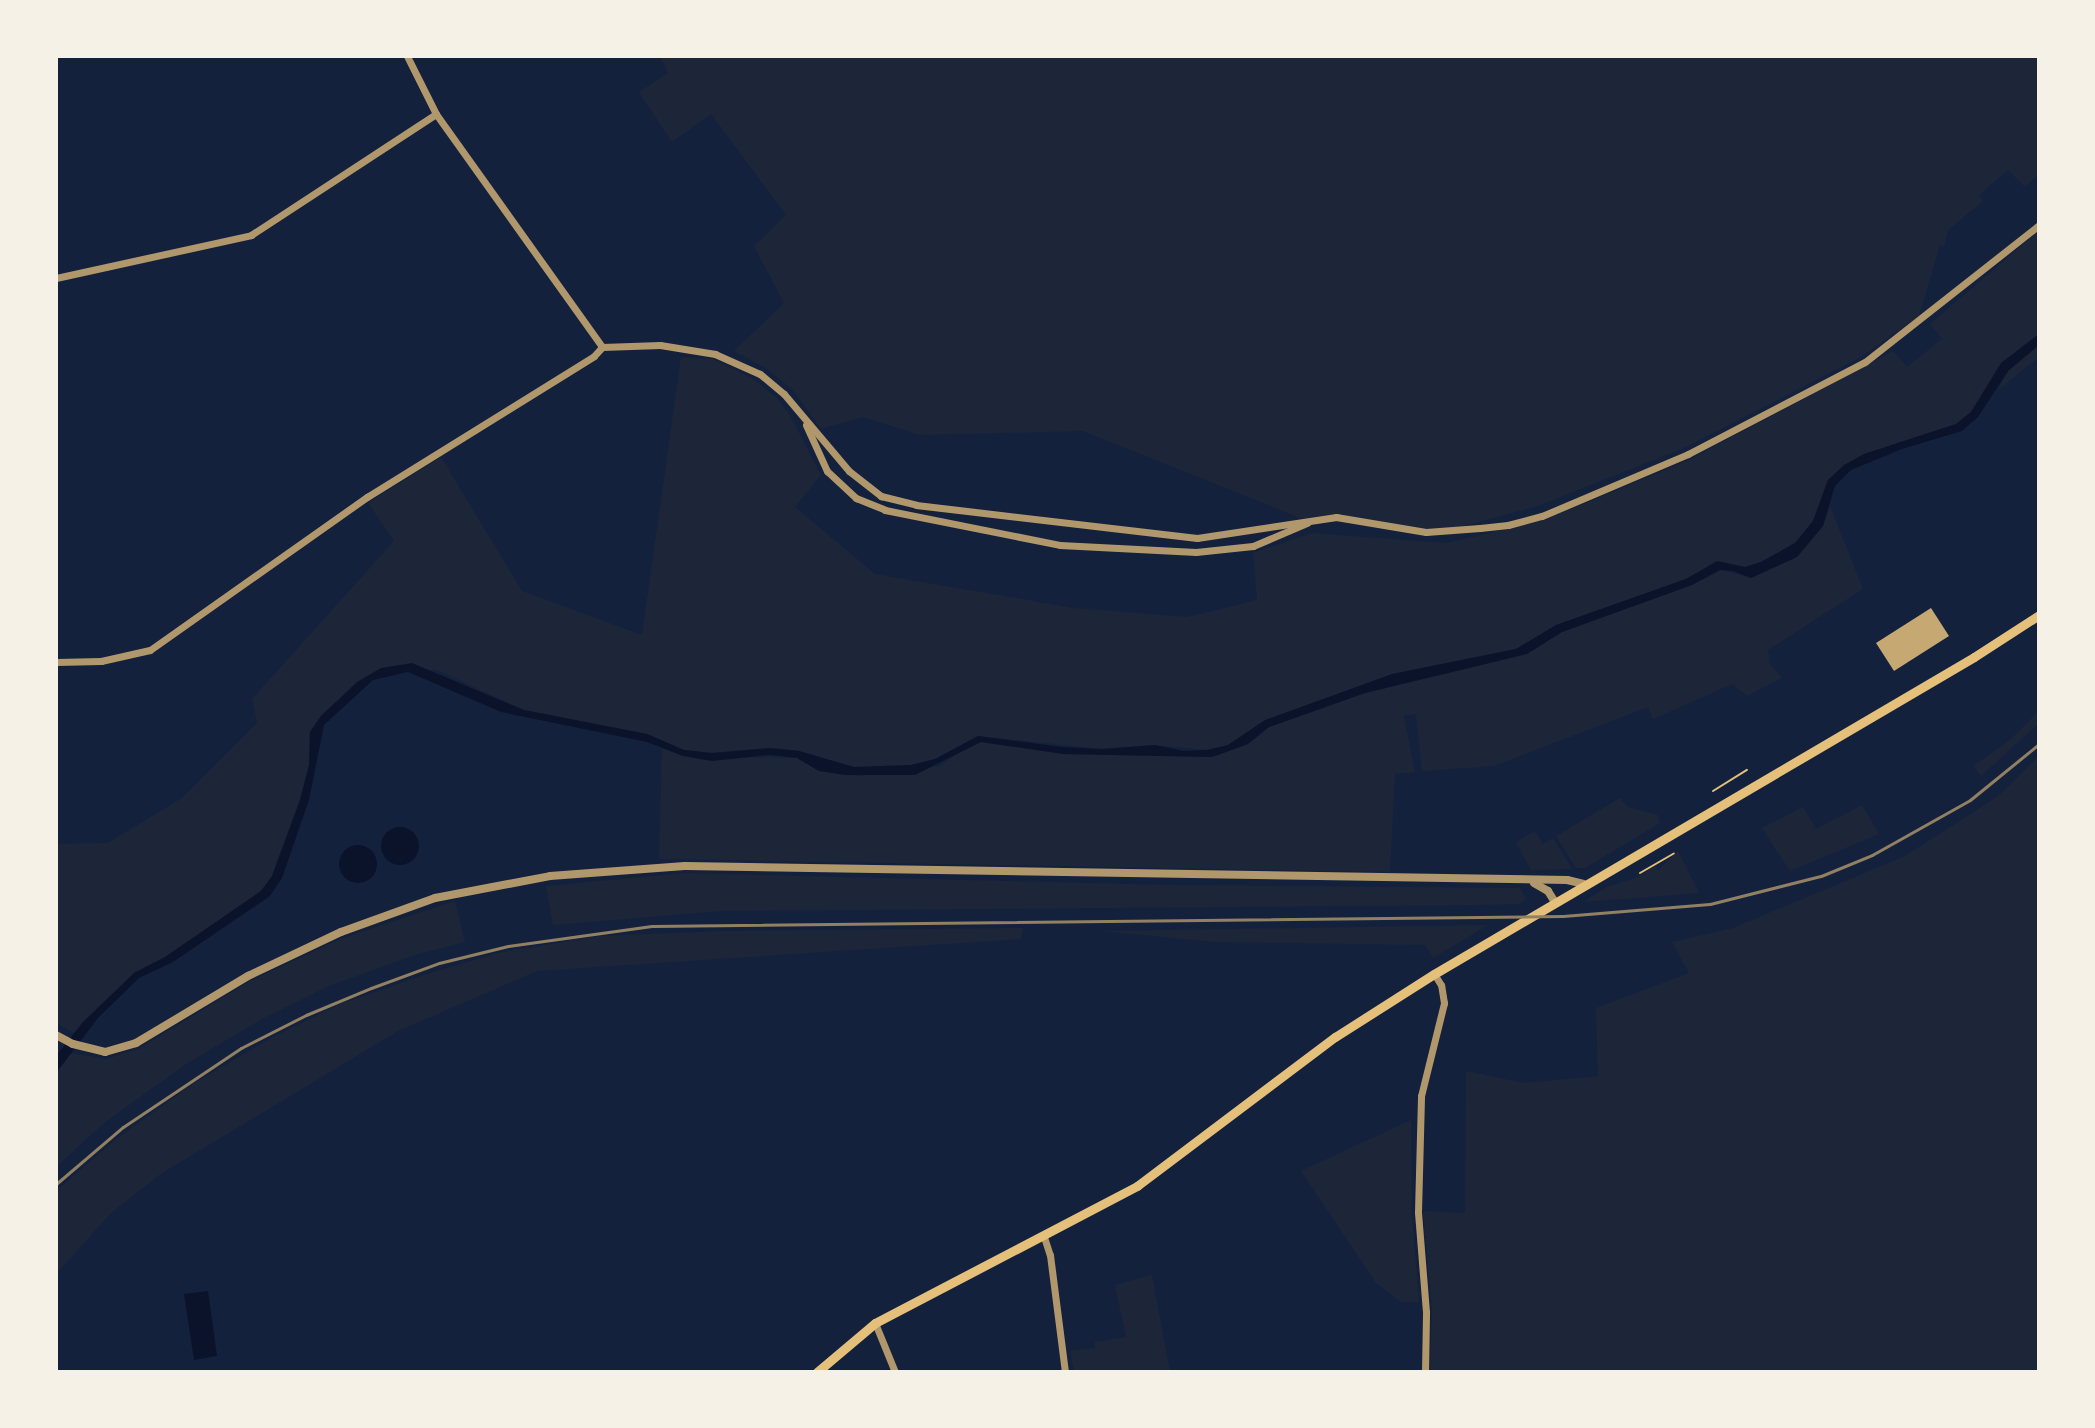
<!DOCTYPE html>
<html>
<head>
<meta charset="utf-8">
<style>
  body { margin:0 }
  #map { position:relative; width:2095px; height:1428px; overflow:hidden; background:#14213d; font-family:"Sofia Sans Condensed",sans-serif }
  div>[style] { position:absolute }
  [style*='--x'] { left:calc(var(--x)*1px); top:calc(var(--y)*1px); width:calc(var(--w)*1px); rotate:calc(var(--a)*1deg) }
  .green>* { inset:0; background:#1d2539 }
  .water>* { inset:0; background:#0b132b }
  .round { border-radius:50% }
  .building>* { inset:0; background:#c6a872 }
  .path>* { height:2px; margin:-1px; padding:0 1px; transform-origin:1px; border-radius:1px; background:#e5c07b }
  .minor>* { height:7px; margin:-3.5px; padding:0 3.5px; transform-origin:3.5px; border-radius:3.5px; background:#b1986c }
  .tertiary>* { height:8px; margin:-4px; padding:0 4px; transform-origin:4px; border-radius:4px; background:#b1986c }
  .secondary>* { height:9px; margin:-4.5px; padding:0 4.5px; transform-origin:4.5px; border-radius:4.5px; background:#e5c07b }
  .rail>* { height:3px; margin:-1.5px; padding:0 1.5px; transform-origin:1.5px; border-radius:1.5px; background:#918062 }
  span { translate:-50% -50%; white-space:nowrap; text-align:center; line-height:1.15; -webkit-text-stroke:8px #f6f1e7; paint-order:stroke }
  .frame { position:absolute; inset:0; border:58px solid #f6f1e7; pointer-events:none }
</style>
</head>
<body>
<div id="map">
  <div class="green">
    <div style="clip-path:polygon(660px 56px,2039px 56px,2039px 174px,2025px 187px,2008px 170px,1979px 195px,1983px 201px,1948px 230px,1944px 247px,1940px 245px,1919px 316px,1861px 357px,1684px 448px,1538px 506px,1445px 531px,1303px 519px,1083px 431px,920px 435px,863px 417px,821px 429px,792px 389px,766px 368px,734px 351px,784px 303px,754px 246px,786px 215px,711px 114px,672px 142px,639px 92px,668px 73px)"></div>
    <div style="clip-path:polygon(2039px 231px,2039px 334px,2002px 363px,1971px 412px,1956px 424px,1900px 442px,1828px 480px,1813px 521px,1795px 543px,1761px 562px,1745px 567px,1717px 562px,1686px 579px,1556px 625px,1516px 649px,1392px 674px,1228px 745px,1207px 750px,1155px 745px,1102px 749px,978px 736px,935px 759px,911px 765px,854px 767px,799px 751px,770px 748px,712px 753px,684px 750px,647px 734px,524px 710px,437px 670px,381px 668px,321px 715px,310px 732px,309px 765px,300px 800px,272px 876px,261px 891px,165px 957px,134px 973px,74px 1033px,56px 1023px,56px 844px,108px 843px,182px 798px,257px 723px,252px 699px,394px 541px,368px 503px,441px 457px,522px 591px,642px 635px,681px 357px,713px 359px,753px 379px,777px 398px,790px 415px,821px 475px,795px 507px,875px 574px,1074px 608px,1187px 617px,1257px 600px,1253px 553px,1312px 533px,1446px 543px,1545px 520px,1689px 460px,1893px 351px,1907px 367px,1942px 339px,1930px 324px)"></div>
    <div style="clip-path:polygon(2039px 345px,2039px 357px,1998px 390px,2008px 371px)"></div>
    <div style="clip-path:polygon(1830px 506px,1863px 589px,1768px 650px,1770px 664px,1782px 678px,1747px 696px,1732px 684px,1653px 719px,1648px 707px,1494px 766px,1422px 771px,1416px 714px,1404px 716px,1415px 772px,1395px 774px,1390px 872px,659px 859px,662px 748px,683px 756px,797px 758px,819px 771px,858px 776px,940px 766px,966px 747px,981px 742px,1063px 754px,1212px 757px,1248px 744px,1269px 727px,1365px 693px,1527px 654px,1562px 632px,1692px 585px,1721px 570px,1751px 578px,1797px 557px,1823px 526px)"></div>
    <div style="clip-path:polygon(2039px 711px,2039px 723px,1981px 776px,1973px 766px,2010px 740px)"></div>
    <div style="clip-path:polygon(2039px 756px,2039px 1372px,1430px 1372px,1432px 1309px,1423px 1211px,1465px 1213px,1466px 1071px,1524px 1083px,1598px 1076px,1596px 1008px,1689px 973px,1672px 942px,1733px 928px,1905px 856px,1997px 797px)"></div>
    <div style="clip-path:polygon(1620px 798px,1628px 807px,1658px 815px,1660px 823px,1585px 868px,1576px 868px,1556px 836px)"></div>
    <div style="clip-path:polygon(1862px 805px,1879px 834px,1790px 871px,1762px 828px,1803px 807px,1816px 829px)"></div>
    <div style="clip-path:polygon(1535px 831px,1543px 844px,1553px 838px,1572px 869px,1531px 870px,1516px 842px)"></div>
    <div style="clip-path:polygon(1678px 851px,1699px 893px,1583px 902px,1607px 887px,1638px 877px,1655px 866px,1658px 870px)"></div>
    <div style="clip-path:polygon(684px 873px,1172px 885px,1520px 888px,1526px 899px,1520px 904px,1477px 905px,721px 911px,553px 925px,546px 886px)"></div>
    <div style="clip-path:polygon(455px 901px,465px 942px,417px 954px,329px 986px,262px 1019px,186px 1064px,104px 1123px,56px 1167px,56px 1073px,71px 1053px,106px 1059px,140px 1048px,250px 981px,343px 938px)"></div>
    <div style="clip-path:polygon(1488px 925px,1433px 958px,1425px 945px,1216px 942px,1101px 931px)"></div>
    <div style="clip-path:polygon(1023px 928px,1021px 939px,537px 971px,398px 1031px,162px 1173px,111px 1213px,56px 1274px,56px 1191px,115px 1140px,196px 1082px,273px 1037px,338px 1005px,423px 975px,498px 953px,600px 936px,723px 931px)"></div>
    <div style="clip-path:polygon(1411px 1120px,1412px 1212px,1419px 1302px,1401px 1302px,1376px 1283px,1301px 1171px)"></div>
    <div style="clip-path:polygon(1152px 1275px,1170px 1372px,1074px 1372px,1070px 1351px,1095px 1348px,1095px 1342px,1126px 1337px,1115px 1285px)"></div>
  </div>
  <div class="water">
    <div style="clip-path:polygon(2039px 334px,2039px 345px,2008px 371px,1978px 417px,1962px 431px,1902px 449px,1851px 470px,1835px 486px,1823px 526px,1797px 557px,1751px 578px,1733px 571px,1720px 570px,1692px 585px,1562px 632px,1527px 654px,1365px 693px,1269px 727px,1248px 744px,1212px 757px,1063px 754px,981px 742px,915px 775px,845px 775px,819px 771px,797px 758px,770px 755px,712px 761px,683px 756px,647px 742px,501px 712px,408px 672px,373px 680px,324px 725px,309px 800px,282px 878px,270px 896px,173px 962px,139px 978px,98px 1018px,56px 1073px,56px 1056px,83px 1022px,134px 973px,165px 957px,261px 891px,272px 876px,300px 800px,309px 765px,310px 732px,321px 716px,357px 682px,381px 668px,412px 663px,524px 710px,647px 734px,684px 750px,712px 753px,770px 748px,799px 751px,854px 767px,911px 765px,935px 759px,978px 736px,1063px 747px,1102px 749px,1155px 745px,1184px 751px,1207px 750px,1228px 745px,1265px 720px,1392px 674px,1516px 649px,1556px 625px,1686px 579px,1717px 561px,1745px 567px,1761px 562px,1795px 543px,1813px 521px,1828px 480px,1844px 465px,1864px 454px,1956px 424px,1971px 412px,2001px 363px)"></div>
    <div class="round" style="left:381px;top:827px;width:38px;height:38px"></div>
    <div class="round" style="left:339px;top:845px;width:38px;height:38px"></div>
    <div style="clip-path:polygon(208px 1291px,217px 1356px,194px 1360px,184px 1294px)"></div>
  </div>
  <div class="building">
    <div style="clip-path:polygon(1931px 608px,1949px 636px,1894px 671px,1876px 643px)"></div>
  </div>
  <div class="path">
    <div style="--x:1713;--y:791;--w:40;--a:-32"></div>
    <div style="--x:1640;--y:873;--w:39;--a:-30"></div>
  </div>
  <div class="minor">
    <div style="--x:407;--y:56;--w:65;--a:63.4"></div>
    <div style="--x:436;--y:114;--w:286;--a:54.5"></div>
    <div style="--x:56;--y:278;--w:200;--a:-12.4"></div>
    <div style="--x:251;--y:235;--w:221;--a:-33.2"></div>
    <div style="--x:602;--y:347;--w:58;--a:-2"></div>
    <div style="--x:660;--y:345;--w:56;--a:9.3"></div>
    <div style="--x:715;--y:354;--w:49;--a:24"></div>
    <div style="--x:760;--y:374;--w:31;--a:40"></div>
    <div style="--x:784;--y:394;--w:101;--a:49.8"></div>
    <div style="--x:849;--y:471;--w:41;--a:38"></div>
    <div style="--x:881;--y:496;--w:36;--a:14"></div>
    <div style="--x:916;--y:505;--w:283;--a:6.7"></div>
    <div style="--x:1197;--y:538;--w:141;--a:-8.6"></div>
    <div style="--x:1336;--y:517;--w:91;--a:9.5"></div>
    <div style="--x:1426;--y:532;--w:54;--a:-4.2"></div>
    <div style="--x:1480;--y:528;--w:28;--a:-6"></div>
    <div style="--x:1508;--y:525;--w:35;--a:-15"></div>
    <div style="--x:1542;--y:516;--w:159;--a:-23"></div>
    <div style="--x:1688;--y:454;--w:199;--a:-27.5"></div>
    <div style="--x:1865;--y:362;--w:221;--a:-38.2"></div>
    <div style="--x:806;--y:425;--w:51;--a:65.5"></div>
    <div style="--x:827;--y:471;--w:40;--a:43"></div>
    <div style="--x:856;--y:498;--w:31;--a:22"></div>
    <div style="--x:885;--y:510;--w:178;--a:11.3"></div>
    <div style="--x:1060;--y:545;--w:136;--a:2.9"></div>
    <div style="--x:1196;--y:552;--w:57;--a:-6"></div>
    <div style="--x:1253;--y:546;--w:59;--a:-23.1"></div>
    <div style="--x:56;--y:662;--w:45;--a:-1.3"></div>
    <div style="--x:101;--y:661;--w:50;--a:-12.7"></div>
    <div style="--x:150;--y:650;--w:266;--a:-35.2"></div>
    <div style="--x:367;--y:497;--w:267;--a:-31.8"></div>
    <div style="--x:594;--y:356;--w:12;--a:-48"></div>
    <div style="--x:1044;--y:1237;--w:19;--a:72"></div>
    <div style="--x:1050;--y:1255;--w:118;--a:82.7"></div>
    <div style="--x:875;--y:1323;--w:53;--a:67.8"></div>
    <div style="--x:1425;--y:1372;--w:60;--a:-89"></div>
    <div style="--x:1426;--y:1312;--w:100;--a:-94.6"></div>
    <div style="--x:1418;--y:1212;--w:116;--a:-88.5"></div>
    <div style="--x:1421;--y:1096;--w:96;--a:-76.1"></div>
    <div style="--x:1444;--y:1003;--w:18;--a:-99"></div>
    <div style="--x:1441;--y:985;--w:13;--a:-122"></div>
  </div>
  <div class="tertiary">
    <div style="--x:1534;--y:883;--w:16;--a:30"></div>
    <div style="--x:1548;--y:891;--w:13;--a:58"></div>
    <div style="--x:56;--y:1035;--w:19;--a:28"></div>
    <div style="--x:73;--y:1044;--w:33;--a:14"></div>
    <div style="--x:105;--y:1052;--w:32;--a:-16"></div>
    <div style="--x:136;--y:1043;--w:131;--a:-30.9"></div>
    <div style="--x:248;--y:976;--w:103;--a:-25.3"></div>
    <div style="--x:341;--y:932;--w:100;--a:-19.9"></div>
    <div style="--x:435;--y:898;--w:117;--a:-10.8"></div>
    <div style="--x:550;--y:876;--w:135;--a:-4.2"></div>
    <div style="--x:685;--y:866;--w:882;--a:0.91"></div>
    <div style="--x:1567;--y:880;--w:17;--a:13"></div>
  </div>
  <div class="secondary">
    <div style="--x:817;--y:1372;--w:76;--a:-40.2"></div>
    <div style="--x:875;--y:1323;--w:296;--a:-27.6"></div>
    <div style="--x:1137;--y:1186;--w:248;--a:-37"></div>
    <div style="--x:1335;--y:1037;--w:117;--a:-32.5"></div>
    <div style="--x:1434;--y:974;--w:626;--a:-30.41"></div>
    <div style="--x:1974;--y:657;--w:77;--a:-32.9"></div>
  </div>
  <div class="rail">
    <div style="--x:56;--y:1184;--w:88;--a:-40.4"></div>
    <div style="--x:123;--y:1127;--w:142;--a:-33.8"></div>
    <div style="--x:241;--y:1048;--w:73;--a:-26.9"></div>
    <div style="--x:306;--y:1015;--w:70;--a:-22.6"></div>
    <div style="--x:371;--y:988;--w:72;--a:-20.2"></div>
    <div style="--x:439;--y:963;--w:71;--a:-13.8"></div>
    <div style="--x:508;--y:946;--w:145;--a:-7.9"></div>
    <div style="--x:652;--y:926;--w:911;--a:-0.63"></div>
    <div style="--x:1563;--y:916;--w:147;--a:-4.7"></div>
    <div style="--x:1710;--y:904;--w:114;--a:-14.2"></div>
    <div style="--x:1821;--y:876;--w:55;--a:-22.4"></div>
    <div style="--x:1872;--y:855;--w:112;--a:-29.3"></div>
    <div style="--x:1970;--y:800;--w:89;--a:-39.1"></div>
  </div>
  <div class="frame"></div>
</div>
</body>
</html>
